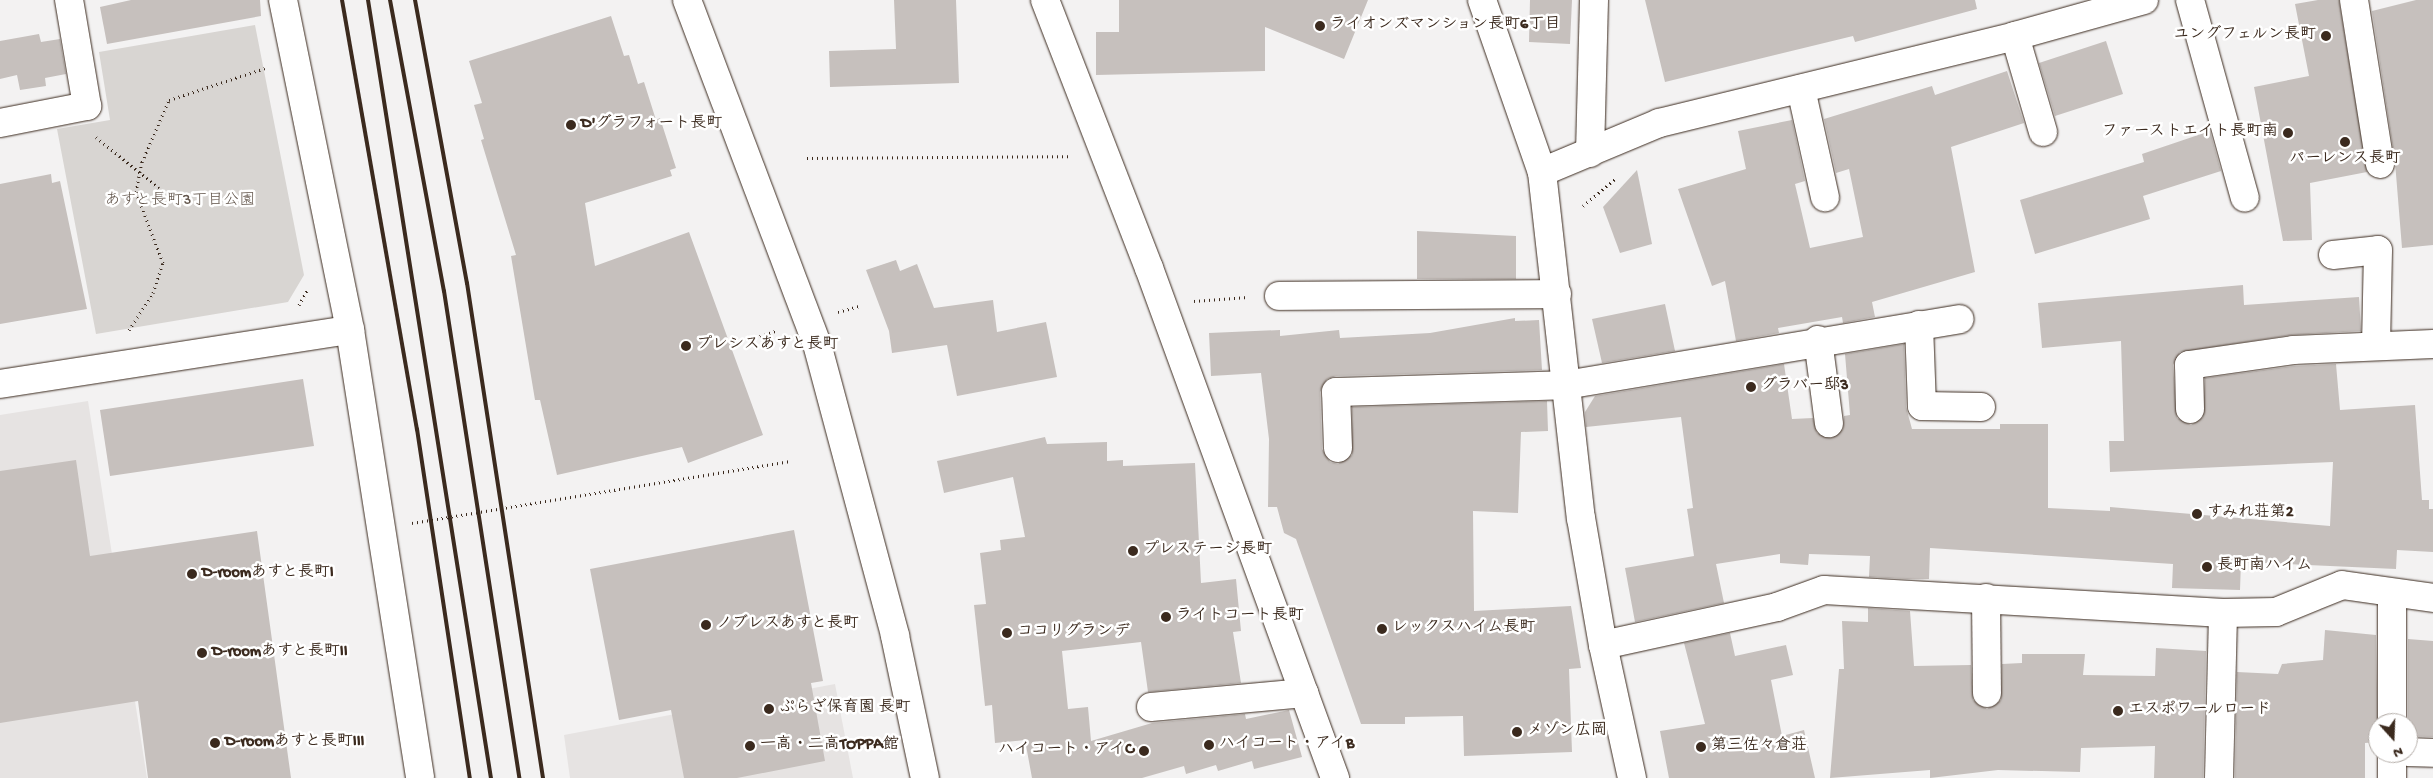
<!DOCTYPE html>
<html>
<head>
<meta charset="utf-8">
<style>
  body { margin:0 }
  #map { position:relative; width:2433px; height:778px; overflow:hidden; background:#f3f2f2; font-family:"Gochi Hand","Klee One",sans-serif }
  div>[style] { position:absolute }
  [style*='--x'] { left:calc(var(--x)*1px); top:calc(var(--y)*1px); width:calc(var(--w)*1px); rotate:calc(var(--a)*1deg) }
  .built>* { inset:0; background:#e6e3e2 }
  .green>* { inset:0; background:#d8d5d2 }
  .building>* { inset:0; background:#c6c0bd }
  .path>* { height:3px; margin-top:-1.5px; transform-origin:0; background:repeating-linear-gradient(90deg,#3b2a1e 0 1px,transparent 0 5px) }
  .roads { filter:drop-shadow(0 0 1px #3b2a1e) drop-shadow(0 0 1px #3b2a1e) }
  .minor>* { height:28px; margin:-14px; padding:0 14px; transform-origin:14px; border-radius:14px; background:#fff }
  .rail>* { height:4px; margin:-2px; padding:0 2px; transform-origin:2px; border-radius:2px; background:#3b2a1e }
  .dots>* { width:14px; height:14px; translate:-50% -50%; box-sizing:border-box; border:2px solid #fff; border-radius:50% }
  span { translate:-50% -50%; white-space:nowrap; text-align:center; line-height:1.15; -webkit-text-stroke:5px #fff; paint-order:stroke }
  .poi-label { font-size:16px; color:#3b2a1e; font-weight:700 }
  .left { translate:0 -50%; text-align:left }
  .right { translate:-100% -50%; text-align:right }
  .park-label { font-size:16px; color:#62554b }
  .north { position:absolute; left:2368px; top:713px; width:50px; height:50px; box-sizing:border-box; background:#fff; border:1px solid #b1aaa5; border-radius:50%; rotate:160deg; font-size:14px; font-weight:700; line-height:20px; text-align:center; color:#3b2a1e }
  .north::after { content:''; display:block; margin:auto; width:18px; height:22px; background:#3b2a1e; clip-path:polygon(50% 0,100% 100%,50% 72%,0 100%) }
</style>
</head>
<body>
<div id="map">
  <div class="built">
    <div style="clip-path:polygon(88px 401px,147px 778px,0 778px,0 415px)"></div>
    <div style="clip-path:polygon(835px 684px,853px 778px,570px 778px,564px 735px)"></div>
  </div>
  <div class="green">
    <div style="clip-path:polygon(255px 25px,304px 275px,288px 302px,96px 334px,57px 129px,110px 120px,99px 52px)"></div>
  </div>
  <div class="building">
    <div style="clip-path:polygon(131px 0,260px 0,261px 16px,107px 44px,100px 7px)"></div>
    <div style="clip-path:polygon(894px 0,956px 0,959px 83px,830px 87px,829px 51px,896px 49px)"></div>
    <div style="clip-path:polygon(1119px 0,1368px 0,1344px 59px,1265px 27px,1265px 71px,1096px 75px,1096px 32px,1119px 32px)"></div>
    <div style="clip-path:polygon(1530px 0,1572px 0,1570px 44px,1529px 42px)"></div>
    <div style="clip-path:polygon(1645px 0,1975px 0,1977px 9px,1855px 42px,1853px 36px,1665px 82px)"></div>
    <div style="clip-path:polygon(2318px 0,2339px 0,2367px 172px,2310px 183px,2312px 240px,2283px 241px,2254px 87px,2309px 76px,2295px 4px)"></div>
    <div style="clip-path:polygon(2416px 0,2433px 0,2433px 245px,2402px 248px,2395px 162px,2372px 11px)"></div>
    <div style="clip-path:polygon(611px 16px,624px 56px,629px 55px,638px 84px,644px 82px,656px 120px,660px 118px,676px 168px,670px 170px,672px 176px,585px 203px,595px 266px,689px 232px,763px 435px,688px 463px,682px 447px,557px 475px,540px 400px,535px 400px,511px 256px,516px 255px,481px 140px,484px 139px,474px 105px,482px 103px,469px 61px)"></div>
    <div style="clip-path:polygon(39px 34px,41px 42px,60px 39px,66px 74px,45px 78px,46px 86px,20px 90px,17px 75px,0 79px,0 41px)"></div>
    <div style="clip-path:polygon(2106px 41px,2123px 94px,2055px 116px,2039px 63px)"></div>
    <div style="clip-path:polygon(2007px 71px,2024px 123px,1951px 147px,1975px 272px,1872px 302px,1875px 317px,1843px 323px,1842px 317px,1778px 328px,1779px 333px,1736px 341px,1725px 281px,1712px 286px,1678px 189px,1746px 169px,1738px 131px,1792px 120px,1805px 181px,1795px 184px,1810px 248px,1863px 237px,1849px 169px,1836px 173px,1824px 119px,1932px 86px,1935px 95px)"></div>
    <div style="clip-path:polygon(2210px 131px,2221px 171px,2143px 196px,2150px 219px,2035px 254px,2020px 200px,2144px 162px,2142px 154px)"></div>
    <div style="clip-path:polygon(1637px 170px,1652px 244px,1620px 253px,1603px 207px)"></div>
    <div style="clip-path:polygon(51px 174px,52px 183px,60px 181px,87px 309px,0 324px,0 184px)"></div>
    <div style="clip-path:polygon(1417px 231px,1516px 236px,1516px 279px,1417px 279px)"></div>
    <div style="clip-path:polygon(896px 260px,900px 271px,917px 264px,934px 308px,993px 300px,997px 332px,1046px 322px,1057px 377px,957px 396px,947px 345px,892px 353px,889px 331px,866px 270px)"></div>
    <div style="clip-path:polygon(2243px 285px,2244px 305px,2359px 297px,2361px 331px,2291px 335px,2180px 352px,2173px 365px,2177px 418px,2191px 425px,2203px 417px,2205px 378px,2294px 366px,2336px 364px,2340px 410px,2415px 405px,2422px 500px,2429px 500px,2429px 509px,2433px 509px,2433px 552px,2397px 550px,2396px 569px,2241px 562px,2240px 590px,2172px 588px,2173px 564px,1930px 548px,1929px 579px,1908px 579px,1869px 577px,1870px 556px,1809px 554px,1808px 565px,1780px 563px,1780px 554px,1716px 564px,1724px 603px,1635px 622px,1625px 568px,1694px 556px,1687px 509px,1693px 508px,1681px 417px,1586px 427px,1585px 412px,1595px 396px,1784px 364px,1792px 419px,1813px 418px,1817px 433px,1832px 438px,1843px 429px,1844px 416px,1850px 415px,1845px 354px,1904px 344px,1906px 407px,1912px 429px,2000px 429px,2000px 424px,2048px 424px,2048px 508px,2110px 511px,2110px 507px,2330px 526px,2333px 462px,2110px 472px,2109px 441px,2124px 441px,2121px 341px,2042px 348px,2038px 303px)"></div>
    <div style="clip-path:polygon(1665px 304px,1675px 351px,1602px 363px,1592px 319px)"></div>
    <div style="clip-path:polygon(1515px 318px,1515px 321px,1539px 320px,1542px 370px,1336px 376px,1327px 379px,1320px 392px,1322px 449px,1330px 462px,1338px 464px,1352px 455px,1352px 407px,1547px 401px,1548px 431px,1521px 432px,1518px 513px,1473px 511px,1474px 611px,1571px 606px,1581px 668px,1569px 669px,1572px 752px,1464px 756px,1463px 716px,1405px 717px,1405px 724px,1361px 724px,1296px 539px,1284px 533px,1277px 507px,1268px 507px,1269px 439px,1261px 373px,1211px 376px,1209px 333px,1280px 330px,1280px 336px,1339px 330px,1340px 338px,1430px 333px)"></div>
    <div style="clip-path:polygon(303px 379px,314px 446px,110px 476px,100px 410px)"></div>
    <div style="clip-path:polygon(1045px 437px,1047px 444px,1107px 442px,1107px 461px,1123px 460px,1123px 466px,1195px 463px,1201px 583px,1236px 579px,1241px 631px,1233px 632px,1241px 683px,1148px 692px,1141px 642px,1062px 651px,1068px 709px,1088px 707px,1091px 741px,1152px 723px,1245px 714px,1246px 719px,1289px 710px,1302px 757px,1254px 769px,1252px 761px,1218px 771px,1216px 765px,1186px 774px,1184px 766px,1142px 778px,1032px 778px,1025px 740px,995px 743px,992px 705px,985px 706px,974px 605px,986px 604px,980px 553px,1001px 550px,1000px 540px,1025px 537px,1013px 477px,944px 493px,937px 461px)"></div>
    <div style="clip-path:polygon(76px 460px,90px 556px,257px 531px,291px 778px,148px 778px,138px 701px,0 723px,0 471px)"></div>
    <div style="clip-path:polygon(794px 530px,823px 681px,811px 683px,825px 761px,737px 778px,684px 778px,671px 710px,619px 720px,590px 569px)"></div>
    <div style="clip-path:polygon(1868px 608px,1910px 611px,1914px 666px,1971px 665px,1973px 700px,1987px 709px,2001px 700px,2002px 664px,2022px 663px,2022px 654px,2085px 654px,2083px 675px,2155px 676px,2156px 648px,2206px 651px,2203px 778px,2154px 778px,2155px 746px,2081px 748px,2080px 772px,1998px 770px,1930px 778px,1930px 770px,1830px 778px,1839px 669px,1844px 669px,1842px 621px,1868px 622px)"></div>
    <div style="clip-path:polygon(2325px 630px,2376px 635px,2378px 742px,2365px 743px,2365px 778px,2235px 778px,2237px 672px,2278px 674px,2282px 664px,2323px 660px)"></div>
    <div style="clip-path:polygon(1730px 633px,1735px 656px,1786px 645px,1793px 675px,1771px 680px,1782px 736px,1804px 730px,1815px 778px,1669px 778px,1660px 731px,1705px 724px,1684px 643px)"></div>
    <div style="clip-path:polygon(2408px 639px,2433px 641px,2433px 737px,2408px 736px)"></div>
  </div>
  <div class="path">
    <div style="--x:96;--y:137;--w:81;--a:39"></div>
    <div style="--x:807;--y:158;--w:264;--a:-0.4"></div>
    <div style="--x:1583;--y:206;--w:42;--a:-40.2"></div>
    <div style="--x:1194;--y:301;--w:54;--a:-4.2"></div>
    <div style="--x:299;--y:305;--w:18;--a:-61"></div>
    <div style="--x:838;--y:312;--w:22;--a:-16"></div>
    <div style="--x:129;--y:330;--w:44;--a:-57"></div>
    <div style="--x:153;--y:293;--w:32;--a:-72"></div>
    <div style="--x:163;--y:263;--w:76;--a:-110.8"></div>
    <div style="--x:136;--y:192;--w:31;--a:-79"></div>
    <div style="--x:142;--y:162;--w:68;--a:-66.5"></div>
    <div style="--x:169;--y:100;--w:101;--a:-18.4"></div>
    <div style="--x:755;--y:338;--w:24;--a:-19"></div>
    <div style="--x:412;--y:523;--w:382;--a:-9.3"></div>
  </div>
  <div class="roads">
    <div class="minor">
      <div style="--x:283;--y:0;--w:337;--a:78.5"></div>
      <div style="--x:350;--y:330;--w:453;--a:81.1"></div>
      <div style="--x:687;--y:0;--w:368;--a:69.3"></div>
      <div style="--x:817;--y:344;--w:302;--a:75"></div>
      <div style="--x:895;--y:636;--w:145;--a:78.1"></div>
      <div style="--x:1045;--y:0;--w:287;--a:68.8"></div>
      <div style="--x:1149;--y:268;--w:543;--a:69.96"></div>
      <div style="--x:1482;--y:0;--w:182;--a:70.8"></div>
      <div style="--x:1542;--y:172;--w:348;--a:83.6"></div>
      <div style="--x:1581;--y:518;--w:129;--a:80.2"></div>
      <div style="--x:1603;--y:645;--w:136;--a:77.7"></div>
      <div style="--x:2190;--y:0;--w:205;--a:74.5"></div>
      <div style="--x:2354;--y:0;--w:166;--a:81"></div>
      <div style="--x:2015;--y:36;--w:100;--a:73.7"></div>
      <div style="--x:1801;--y:89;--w:111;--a:77.5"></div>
      <div style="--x:0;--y:123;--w:89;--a:-11.1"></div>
      <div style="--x:87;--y:106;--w:108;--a:-99.6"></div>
      <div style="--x:1590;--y:153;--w:153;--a:-88.5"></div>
      <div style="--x:1542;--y:172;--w:127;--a:-22.7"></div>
      <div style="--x:1659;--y:123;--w:366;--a:-13.7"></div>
      <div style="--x:2015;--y:36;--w:134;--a:-15.6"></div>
      <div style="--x:2333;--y:255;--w:45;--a:-6.3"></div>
      <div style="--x:2378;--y:250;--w:96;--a:91.2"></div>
      <div style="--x:1279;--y:296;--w:278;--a:-0.4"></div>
      <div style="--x:1919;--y:325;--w:81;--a:87.9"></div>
      <div style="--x:1922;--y:406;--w:59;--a:1"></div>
      <div style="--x:1818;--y:340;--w:84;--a:82.5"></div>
      <div style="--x:0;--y:384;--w:354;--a:-8.8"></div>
      <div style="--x:2190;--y:409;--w:44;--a:-91.3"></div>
      <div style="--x:2189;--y:365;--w:105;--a:-8.2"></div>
      <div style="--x:2293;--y:350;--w:140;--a:-2.5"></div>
      <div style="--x:1338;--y:448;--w:56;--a:-92"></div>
      <div style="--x:1336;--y:392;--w:230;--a:-1.7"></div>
      <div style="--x:1566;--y:385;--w:399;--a:-9.5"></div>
      <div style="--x:2392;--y:594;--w:129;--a:90"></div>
      <div style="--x:1986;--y:598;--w:95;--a:89.4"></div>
      <div style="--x:1603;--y:645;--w:178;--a:-12.3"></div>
      <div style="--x:1777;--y:607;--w:50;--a:-19.9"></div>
      <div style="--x:1824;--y:590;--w:400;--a:3.3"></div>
      <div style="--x:2223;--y:613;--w:53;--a:-1.1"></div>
      <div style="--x:2276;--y:612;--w:71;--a:-22.2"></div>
      <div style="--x:2342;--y:585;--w:92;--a:8.1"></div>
      <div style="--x:1151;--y:707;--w:154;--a:-5.2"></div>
      <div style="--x:2408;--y:752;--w:25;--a:2"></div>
      <div style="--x:2392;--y:753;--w:25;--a:90"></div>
      <div style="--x:2219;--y:778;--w:165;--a:-88.6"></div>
    </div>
  </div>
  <div class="rail">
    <div style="--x:342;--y:0;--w:436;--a:80.1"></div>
    <div style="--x:417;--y:429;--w:353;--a:81.4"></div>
    <div style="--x:368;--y:0;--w:788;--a:81.02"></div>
    <div style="--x:390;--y:0;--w:296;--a:79.5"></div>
    <div style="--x:444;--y:291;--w:493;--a:81.2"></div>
    <div style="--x:415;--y:0;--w:288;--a:79.6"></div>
    <div style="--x:467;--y:283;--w:501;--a:81.27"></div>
  </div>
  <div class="dots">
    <div style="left:1320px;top:26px;background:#3b2a1e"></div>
    <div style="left:2326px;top:36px;background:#3b2a1e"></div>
    <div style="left:571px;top:125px;background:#3b2a1e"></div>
    <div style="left:2288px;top:133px;background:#3b2a1e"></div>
    <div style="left:2345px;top:142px;background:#3b2a1e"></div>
    <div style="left:686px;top:346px;background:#3b2a1e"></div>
    <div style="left:1751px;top:387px;background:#3b2a1e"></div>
    <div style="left:2197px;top:514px;background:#3b2a1e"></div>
    <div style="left:1133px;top:551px;background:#3b2a1e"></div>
    <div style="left:2207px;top:567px;background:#3b2a1e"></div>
    <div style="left:192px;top:574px;background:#3b2a1e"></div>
    <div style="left:1166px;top:617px;background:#3b2a1e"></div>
    <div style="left:706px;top:625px;background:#3b2a1e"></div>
    <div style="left:1382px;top:629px;background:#3b2a1e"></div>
    <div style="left:1007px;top:633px;background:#3b2a1e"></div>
    <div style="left:202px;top:653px;background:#3b2a1e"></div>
    <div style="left:769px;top:709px;background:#3b2a1e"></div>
    <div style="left:2118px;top:711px;background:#3b2a1e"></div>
    <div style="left:1517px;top:732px;background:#3b2a1e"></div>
    <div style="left:215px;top:743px;background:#3b2a1e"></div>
    <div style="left:1209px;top:745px;background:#3b2a1e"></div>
    <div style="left:750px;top:746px;background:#3b2a1e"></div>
    <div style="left:1701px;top:747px;background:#3b2a1e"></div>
    <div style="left:1144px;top:751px;background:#3b2a1e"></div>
  </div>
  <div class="poi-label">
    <span class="left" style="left:1330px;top:26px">ライオンズマンション長町6丁目</span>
    <span class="right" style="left:2316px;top:36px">ユングフェルン長町</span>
    <span class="left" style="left:581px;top:125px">D'グラフォート長町</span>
    <span class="right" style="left:2278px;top:133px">ファーストエイト長町南</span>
    <span style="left:2345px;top:160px">パーレンス長町</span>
    <span class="left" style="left:696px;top:346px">プレシスあすと長町</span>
    <span class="left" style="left:1761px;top:387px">グラバー邸3</span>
    <span class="left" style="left:2207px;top:514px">すみれ荘第2</span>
    <span class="left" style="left:1143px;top:551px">プレステージ長町</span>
    <span class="left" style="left:2217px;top:567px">長町南ハイム</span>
    <span class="left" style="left:202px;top:574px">D-roomあすと長町I</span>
    <span class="left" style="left:1176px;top:617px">ライトコート長町</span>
    <span class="left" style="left:716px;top:625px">ノブレスあすと長町</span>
    <span class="left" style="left:1392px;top:629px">レックスハイム長町</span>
    <span class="left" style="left:1017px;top:633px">ココリグランデ</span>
    <span class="left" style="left:212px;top:653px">D-roomあすと長町II</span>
    <span class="left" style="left:779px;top:709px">ぷらざ保育園 長町</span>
    <span class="left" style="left:2128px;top:711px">エスポワールロード</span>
    <span class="left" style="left:1527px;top:732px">メゾン広岡</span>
    <span class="left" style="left:225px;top:743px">D-roomあすと長町III</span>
    <span class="left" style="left:1219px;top:745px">ハイコート・アイB</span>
    <span class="left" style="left:760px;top:746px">一高・二高TOPPA館</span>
    <span class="left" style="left:1711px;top:747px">第三佐々倉荘</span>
    <span class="right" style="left:1134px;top:751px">ハイコート・アイC</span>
  </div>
  <div class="park-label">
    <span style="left:180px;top:202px">あすと長町3丁目公園</span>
  </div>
  <div class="north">N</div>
</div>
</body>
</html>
